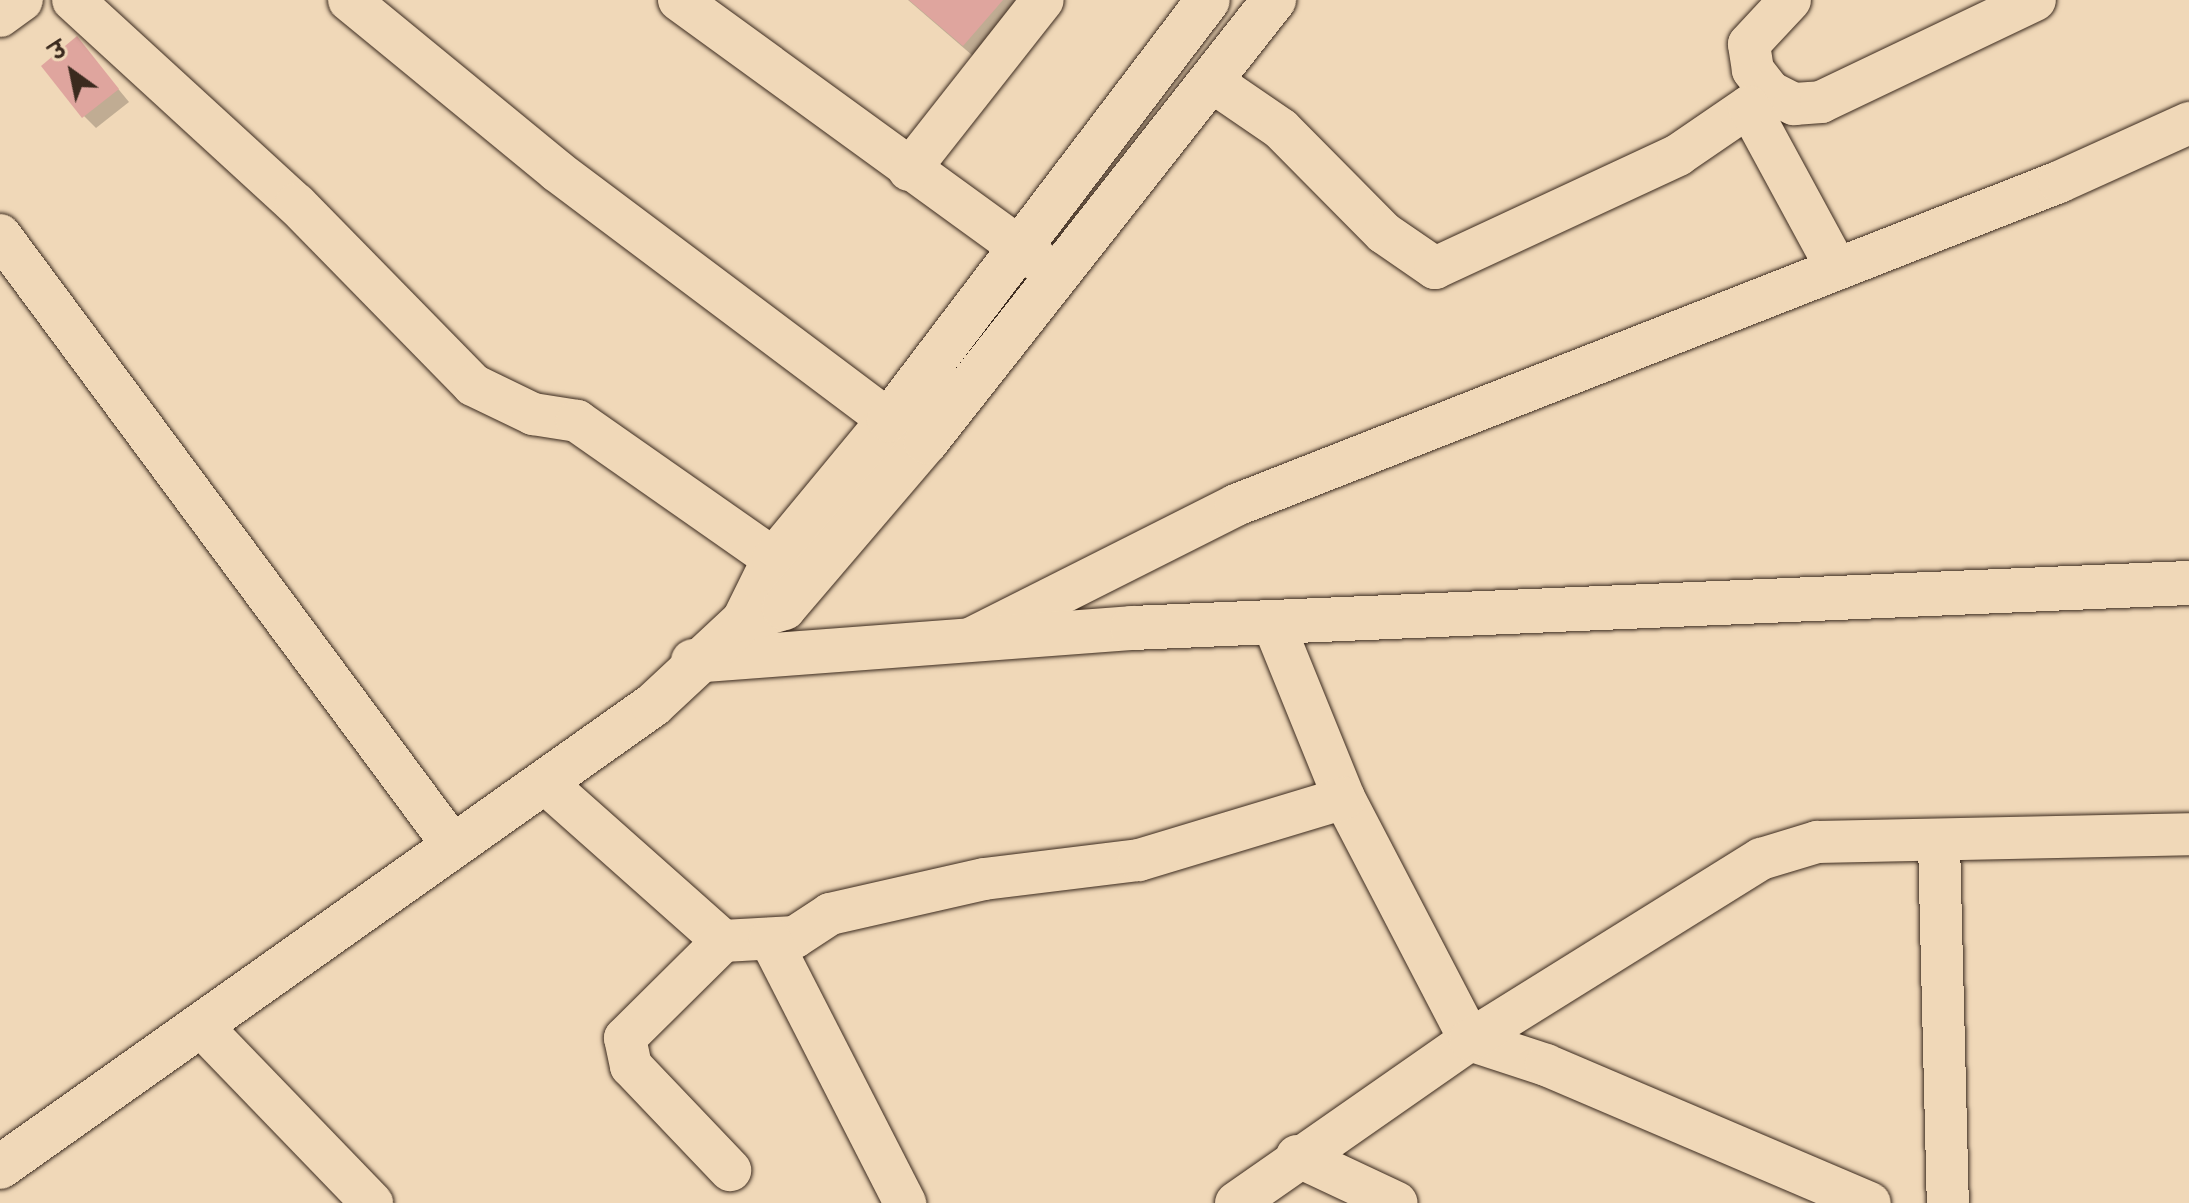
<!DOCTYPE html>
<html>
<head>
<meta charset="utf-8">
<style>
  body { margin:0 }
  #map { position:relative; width:2189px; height:1203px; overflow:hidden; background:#f0d8b8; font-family:"Balsamiq Sans","Playpen Sans Deva",sans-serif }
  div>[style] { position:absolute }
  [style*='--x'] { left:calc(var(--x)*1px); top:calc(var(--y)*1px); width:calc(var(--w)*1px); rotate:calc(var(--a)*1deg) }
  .shadow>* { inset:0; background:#0003 }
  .building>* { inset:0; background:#dfa59e }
  .roads { filter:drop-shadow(0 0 2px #3b2a1e) drop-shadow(0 0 2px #3b2a1e) }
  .minor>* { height:42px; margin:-21px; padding:0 21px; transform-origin:21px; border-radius:21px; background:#f0d8b8 }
  .tertiary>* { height:44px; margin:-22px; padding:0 22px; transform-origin:22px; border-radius:22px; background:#f0d8b8 }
  .primary>* { height:44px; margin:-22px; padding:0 22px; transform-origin:22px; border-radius:22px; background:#f0d8b8 }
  span { translate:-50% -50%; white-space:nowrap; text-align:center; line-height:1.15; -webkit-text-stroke:6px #f0d8b8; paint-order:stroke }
  .north { position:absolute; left:32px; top:32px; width:80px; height:80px; -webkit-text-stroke:6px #f0d8b8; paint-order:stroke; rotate:327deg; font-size:22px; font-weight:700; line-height:32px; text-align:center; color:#3b2a1e }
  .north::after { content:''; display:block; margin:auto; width:28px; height:36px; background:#3b2a1e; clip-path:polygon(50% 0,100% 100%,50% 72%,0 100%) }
</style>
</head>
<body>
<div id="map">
  <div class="shadow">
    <div style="clip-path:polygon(908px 0,1046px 0,987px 68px)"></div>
    <div style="clip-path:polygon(77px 39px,129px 102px,96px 128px,84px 116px)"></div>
  </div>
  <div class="building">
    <div style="clip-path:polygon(909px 0,1003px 0,963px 46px)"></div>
    <div style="clip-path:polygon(77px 36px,119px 89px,82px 118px,41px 66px)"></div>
  </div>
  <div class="roads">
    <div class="minor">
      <div style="--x:73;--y:0;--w:302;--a:42.5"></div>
      <div style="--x:296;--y:204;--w:253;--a:45.6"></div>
      <div style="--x:473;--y:385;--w:67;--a:25.8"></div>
      <div style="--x:533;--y:414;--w:45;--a:9"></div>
      <div style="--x:577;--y:421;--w:241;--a:35"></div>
      <div style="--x:349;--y:0;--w:269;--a:39.4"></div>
      <div style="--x:557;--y:171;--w:415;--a:36.9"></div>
      <div style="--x:679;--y:0;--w:454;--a:36"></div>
      <div style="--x:0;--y:16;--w:27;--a:-36"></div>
      <div style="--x:1211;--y:81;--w:85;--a:34.4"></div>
      <div style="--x:1281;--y:129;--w:146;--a:45.3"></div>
      <div style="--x:1384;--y:233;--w:62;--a:34.5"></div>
      <div style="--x:1435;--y:268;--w:268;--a:-24.9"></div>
      <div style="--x:1678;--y:155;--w:112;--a:-34.4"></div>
      <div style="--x:1770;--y:92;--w:28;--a:-128"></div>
      <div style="--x:1753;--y:70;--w:26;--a:-99"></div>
      <div style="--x:1749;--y:44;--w:60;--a:-47"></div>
      <div style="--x:1770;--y:92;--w:27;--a:27"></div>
      <div style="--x:1794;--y:104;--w:27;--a:-4"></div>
      <div style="--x:1821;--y:102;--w:237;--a:-25.5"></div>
      <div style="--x:1749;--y:107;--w:184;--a:61.5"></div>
      <div style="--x:909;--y:170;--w:216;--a:-51.8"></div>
      <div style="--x:0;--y:235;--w:762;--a:53.43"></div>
      <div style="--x:1273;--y:623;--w:189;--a:67.9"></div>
      <div style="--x:1344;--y:798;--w:273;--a:62.5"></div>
      <div style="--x:1470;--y:1040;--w:80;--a:18.2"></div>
      <div style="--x:1546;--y:1065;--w:352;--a:23.1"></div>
      <div style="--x:968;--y:640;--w:300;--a:-26.7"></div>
      <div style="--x:1236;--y:505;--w:884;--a:-21.43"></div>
      <div style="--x:2059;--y:182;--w:143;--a:-24.4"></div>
      <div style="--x:544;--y:782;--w:239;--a:41.6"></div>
      <div style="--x:723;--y:941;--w:72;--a:-3.2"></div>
      <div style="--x:795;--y:937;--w:42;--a:-33.3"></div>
      <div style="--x:830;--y:914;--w:158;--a:-12.8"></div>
      <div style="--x:984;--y:879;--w:156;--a:-7"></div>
      <div style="--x:1139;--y:860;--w:214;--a:-16.8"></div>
      <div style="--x:1939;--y:842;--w:361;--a:88.6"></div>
      <div style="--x:770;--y:939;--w:297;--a:62.9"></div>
      <div style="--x:723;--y:941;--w:138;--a:135.3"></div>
      <div style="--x:625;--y:1038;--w:29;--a:78"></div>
      <div style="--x:631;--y:1066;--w:144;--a:46.4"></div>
      <div style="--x:202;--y:1027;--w:245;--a:46"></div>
      <div style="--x:1297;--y:1156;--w:110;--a:25.2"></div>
      <div style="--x:1236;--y:1203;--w:285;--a:-34.9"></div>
      <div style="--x:1470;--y:1040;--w:343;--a:-31.9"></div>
      <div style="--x:1761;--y:859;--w:59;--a:-16.9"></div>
      <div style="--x:1817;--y:842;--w:372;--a:-1.2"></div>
    </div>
    <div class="tertiary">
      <div style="--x:693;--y:661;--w:440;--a:-4.3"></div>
      <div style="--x:1132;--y:628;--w:1058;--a:-2.44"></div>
    </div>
    <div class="primary">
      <div style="--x:744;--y:620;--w:68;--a:-63.8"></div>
      <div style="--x:774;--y:559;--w:180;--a:-50.4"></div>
      <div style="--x:889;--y:420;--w:527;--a:-52.78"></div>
      <div style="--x:0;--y:1167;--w:800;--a:-35.28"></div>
      <div style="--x:653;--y:705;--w:125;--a:-43"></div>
      <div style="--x:744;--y:620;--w:42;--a:-16.7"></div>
      <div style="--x:784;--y:608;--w:218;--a:-49.5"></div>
      <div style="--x:926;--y:442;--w:563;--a:-51.79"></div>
    </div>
  </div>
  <div class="north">उ</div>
</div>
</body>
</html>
